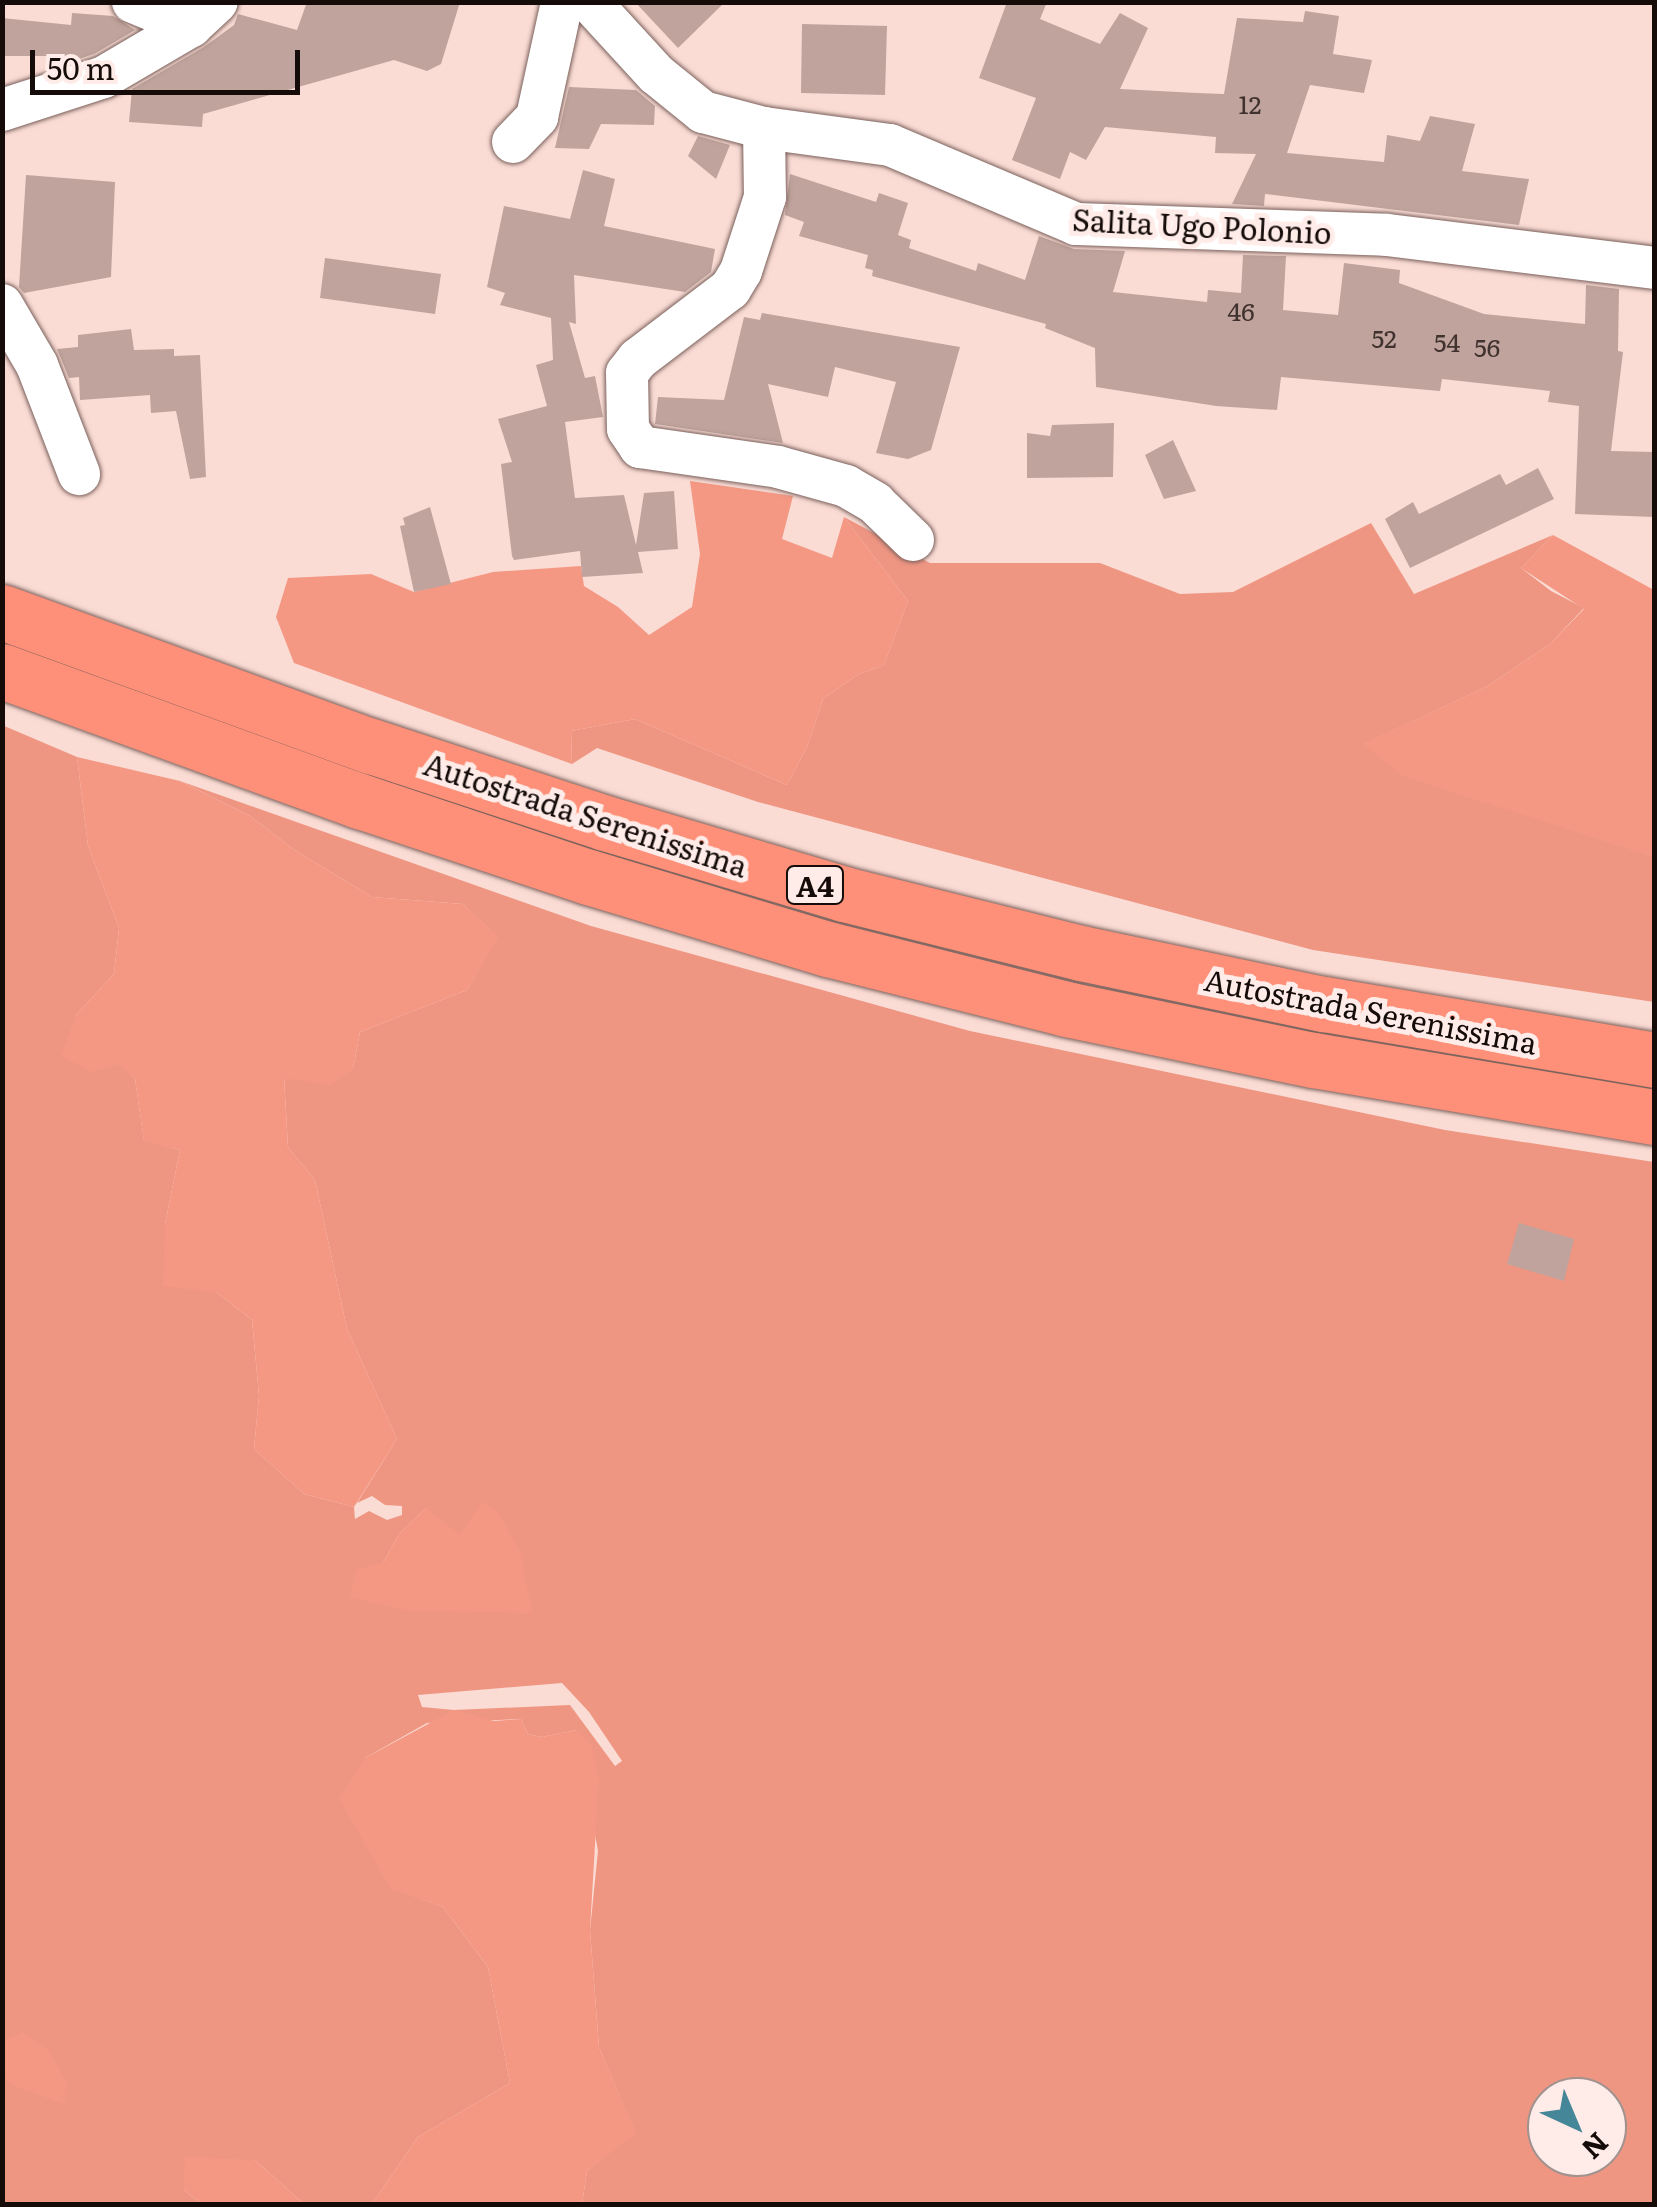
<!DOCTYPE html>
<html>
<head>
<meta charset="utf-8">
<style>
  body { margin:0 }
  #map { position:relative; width:1657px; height:2207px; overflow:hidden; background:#fadcd5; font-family:Literata,serif }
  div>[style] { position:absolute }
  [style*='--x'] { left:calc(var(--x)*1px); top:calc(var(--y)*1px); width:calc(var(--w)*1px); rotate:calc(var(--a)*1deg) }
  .green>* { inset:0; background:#ef9683 }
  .forest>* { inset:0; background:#f49884 }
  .building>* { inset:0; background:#bfa39c }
  .roads { filter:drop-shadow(0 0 2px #7a605b) drop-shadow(0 0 2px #7a605b) }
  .minor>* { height:42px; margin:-21px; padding:0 21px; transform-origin:21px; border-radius:21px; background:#fff }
  .highway>* { height:55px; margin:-27.5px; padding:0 27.5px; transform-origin:27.5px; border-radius:27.5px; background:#fe8f78 }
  span { translate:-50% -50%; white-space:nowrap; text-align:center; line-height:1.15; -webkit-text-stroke:10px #ffece8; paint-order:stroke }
  .number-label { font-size:25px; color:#40322e }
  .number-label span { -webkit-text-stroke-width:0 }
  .shield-label span { padding:2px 8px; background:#ffece8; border:2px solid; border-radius:8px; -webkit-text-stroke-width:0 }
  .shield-label { font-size:28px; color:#150c0a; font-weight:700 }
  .street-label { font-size:30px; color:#150c0a }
  .frame { position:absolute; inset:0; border:5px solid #150c0a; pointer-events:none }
  .north { position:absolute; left:1527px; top:2077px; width:100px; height:100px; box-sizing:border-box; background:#ffece8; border:2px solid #a1928f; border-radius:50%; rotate:136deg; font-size:28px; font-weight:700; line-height:40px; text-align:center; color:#150c0a }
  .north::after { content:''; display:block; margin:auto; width:35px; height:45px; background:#458698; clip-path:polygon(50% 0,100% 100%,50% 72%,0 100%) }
  .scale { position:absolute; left:30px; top:50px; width:270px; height:45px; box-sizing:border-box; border:5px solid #150c0a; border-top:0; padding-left:12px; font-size:30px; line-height:35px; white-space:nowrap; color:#150c0a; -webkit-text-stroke:8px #ffece8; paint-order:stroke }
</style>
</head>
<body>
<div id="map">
  <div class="green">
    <div style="clip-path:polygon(844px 517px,930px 563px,1100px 563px,1180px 594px,1233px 592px,1371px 523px,1414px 594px,1553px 535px,1521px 568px,1551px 591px,1584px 608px,1551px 643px,1488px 686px,1364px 744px,1654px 857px,1654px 1002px,1313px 950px,758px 802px,597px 748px,572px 764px,571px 731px,635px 719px,787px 785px,807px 747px,823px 699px,857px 675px,884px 665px,908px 601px)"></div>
    <div style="clip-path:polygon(evenodd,2px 725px,77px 757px,88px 846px,119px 928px,114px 974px,76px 1015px,135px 1079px,144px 1140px,180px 1150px,165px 1224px,216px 1292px,252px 1320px,259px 1395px,254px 1449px,304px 1494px,354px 1507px,355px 1519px,369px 1511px,387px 1520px,402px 1515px,402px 1506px,385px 1505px,372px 1496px,357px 1503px,397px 1439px,347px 1329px,315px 1180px,288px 1147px,284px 1077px,353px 1069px,360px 1032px,467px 990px,497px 937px,463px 904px,372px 897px,293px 849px,250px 816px,180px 781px,591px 926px,970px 1031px,1445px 1130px,1654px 1162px,1654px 2204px,582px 2204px,587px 2171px,635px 2132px,599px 2047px,590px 1930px,598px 1851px,576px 1730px,542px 1737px,528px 1734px,521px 1719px,427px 1723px,365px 1758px,391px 1888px,443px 1907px,488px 1967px,510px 2083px,418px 2137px,372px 2204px,304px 2204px,255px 2160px,184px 2190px,201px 2204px,3px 2204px,2px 725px,425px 1509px,460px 1536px,383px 1563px,399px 1534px,425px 1509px,2px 725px,562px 1683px,589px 1712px,622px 1761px,615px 1766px,570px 1705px,454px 1710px,422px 1707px,418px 1695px,562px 1683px,2px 725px,1547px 2097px,1607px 2097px,1607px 2157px,1547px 2157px,1547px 2097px)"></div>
  </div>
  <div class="forest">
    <div style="clip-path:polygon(690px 481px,793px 496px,782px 539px,832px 558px,844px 517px,908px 601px,884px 665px,857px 675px,823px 699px,807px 747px,787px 785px,635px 719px,571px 731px,572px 764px,294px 663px,276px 617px,288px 578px,371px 574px,414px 592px,493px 572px,581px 566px,584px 586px,618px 607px,649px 635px,692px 607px,700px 554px)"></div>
    <div style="clip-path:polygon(1553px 535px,1654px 590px,1654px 857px,1403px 776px,1363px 744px,1488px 686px,1551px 643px,1584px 609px,1521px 568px)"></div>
    <div style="clip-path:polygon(77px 757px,180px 781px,250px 816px,293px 849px,372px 897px,463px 904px,498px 937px,467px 990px,360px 1032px,353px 1069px,330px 1085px,284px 1078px,288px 1147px,315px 1180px,347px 1329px,397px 1439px,354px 1507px,304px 1494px,254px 1449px,259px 1395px,252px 1320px,216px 1292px,163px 1286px,165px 1224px,180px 1150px,144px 1141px,135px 1079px,119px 1064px,92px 1072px,61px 1056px,76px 1015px,114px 974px,119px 928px,88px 846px)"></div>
    <div style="clip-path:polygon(482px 1502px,497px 1511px,521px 1553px,532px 1613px,403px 1610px,350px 1597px,356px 1570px,383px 1563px,399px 1534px,426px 1508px,460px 1535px)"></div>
    <div style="clip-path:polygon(454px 1710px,494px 1721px,521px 1719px,528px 1734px,542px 1737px,576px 1730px,591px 1745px,599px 1777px,590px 1930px,599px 2047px,636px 2133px,587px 2171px,582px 2204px,372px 2204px,418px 2137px,510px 2083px,488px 1967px,443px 1907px,391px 1889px,339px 1799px,365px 1758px)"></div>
    <div style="clip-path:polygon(23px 2032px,50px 2052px,67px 2084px,64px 2104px,12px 2085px,3px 2074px,3px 2042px)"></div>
    <div style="clip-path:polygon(185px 2157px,255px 2160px,304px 2204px,201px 2204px,184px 2190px)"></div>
  </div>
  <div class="building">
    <div style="clip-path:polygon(307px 2px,460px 2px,441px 64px,427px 71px,394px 60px,203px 114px,202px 127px,129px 122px,132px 89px,204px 47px,234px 25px,238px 14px,297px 30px)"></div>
    <div style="clip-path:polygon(635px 2px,725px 2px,678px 48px)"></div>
    <div style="clip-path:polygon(1007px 2px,1047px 2px,1040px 19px,1100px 44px,1120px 13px,1148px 28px,1120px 89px,1197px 93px,1224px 94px,1237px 18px,1303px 22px,1305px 11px,1339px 16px,1333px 54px,1372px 60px,1364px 93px,1310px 85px,1287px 153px,1384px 162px,1387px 135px,1420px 141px,1430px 116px,1475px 124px,1462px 171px,1529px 179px,1519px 225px,1265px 194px,1264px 206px,1232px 204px,1256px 154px,1215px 153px,1216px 137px,1105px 127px,1086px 160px,1070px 152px,1060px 179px,1012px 160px,1036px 98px,979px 78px)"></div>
    <div style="clip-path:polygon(72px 13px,113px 16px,135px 30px,94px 54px,60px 65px,49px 65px,50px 56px,2px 56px,2px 18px,71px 25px)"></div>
    <div style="clip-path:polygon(802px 24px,887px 26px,885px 95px,801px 93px)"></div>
    <div style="clip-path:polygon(569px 87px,636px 90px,655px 106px,654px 125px,601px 124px,589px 149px,555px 148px)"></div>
    <div style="clip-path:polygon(698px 136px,730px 145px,716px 179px,688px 156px)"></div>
    <div style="clip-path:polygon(583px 170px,615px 179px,604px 226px,715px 249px,711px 272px,685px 292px,574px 275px,576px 324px,569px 322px,585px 378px,595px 376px,603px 417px,565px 422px,575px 498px,624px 495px,636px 545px,644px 493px,674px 491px,678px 549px,638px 552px,643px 573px,582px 577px,580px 551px,514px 560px,512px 556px,501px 464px,512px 462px,498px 419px,547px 406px,536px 365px,553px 360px,551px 318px,500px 305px,505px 293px,487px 287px,504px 206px,570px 219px)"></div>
    <div style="clip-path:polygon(790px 174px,876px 202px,879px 193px,908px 203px,898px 235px,911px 240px,909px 248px,976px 271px,978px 263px,1025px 280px,1039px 236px,1074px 249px,1125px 251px,1113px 292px,1207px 302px,1208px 290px,1241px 293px,1243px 255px,1286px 256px,1283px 310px,1338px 315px,1344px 263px,1400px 270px,1399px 283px,1484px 314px,1585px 324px,1586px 285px,1619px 289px,1618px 351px,1623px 352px,1611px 451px,1654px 452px,1654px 517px,1575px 514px,1579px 406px,1548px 402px,1550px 391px,1442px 379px,1440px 391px,1281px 377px,1277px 410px,1216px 406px,1096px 387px,1095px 348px,1045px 328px,1046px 324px,872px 276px,873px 270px,865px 268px,868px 255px,799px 236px,804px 222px,785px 215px)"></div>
    <div style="clip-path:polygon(26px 175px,115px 182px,111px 277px,24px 293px,19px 287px)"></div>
    <div style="clip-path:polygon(325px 258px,441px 274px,435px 314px,320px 298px)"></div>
    <div style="clip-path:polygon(762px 313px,960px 347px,931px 450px,908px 459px,876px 453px,896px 382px,835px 367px,828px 397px,768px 384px,783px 443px,655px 424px,658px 397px,724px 400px,744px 317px,760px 320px)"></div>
    <div style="clip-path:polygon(131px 329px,134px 350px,174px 349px,174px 356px,200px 355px,206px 477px,190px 479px,176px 411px,151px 413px,150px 395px,80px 400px,79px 377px,69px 378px,57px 349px,78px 347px,78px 335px)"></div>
    <div style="clip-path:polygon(1114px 423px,1113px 477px,1027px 478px,1027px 433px,1050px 436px,1052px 425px)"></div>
    <div style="clip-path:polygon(1173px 440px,1196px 491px,1164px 499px,1145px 455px)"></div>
    <div style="clip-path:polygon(1538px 468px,1554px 499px,1410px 568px,1385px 519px,1413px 502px,1419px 514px,1500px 474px,1506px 485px)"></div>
    <div style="clip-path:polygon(430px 507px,451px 584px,414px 592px,400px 526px,405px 525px,403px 518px)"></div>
    <div style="clip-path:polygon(1519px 1223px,1574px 1239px,1564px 1281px,1507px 1264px)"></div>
  </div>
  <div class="roads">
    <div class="minor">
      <div style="--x:133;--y:2;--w:63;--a:22.5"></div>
      <div style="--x:590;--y:2;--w:98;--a:47.5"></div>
      <div style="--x:656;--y:74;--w:60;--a:39"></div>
      <div style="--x:703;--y:112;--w:63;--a:14.7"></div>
      <div style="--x:764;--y:128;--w:127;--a:7.7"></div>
      <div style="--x:890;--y:145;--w:202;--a:23"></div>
      <div style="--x:1076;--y:224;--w:311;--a:2"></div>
      <div style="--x:1387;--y:235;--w:269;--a:7"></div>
      <div style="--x:2;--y:110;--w:107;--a:-17.9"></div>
      <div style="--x:104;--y:77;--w:101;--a:-30.4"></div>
      <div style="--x:191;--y:26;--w:35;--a:-43"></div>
      <div style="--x:764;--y:128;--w:69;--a:89.2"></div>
      <div style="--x:765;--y:197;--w:78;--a:108"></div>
      <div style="--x:741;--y:271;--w:21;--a:121"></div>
      <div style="--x:730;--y:289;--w:116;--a:142.7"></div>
      <div style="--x:638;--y:359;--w:18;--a:128"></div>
      <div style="--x:627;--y:373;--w:56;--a:89"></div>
      <div style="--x:628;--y:429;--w:22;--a:56"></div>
      <div style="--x:640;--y:447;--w:139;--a:8.2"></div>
      <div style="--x:778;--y:467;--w:71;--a:15.6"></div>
      <div style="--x:846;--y:486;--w:34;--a:30"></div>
      <div style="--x:875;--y:503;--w:53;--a:44.2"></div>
      <div style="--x:513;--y:142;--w:35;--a:-46"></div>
      <div style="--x:537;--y:117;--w:118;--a:-77.7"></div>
      <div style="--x:2;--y:305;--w:69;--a:59.7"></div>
      <div style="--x:37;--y:365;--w:117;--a:68.9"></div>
    </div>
    <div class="highway">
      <div style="--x:2;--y:612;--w:393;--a:20"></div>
      <div style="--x:371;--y:746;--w:246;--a:18.2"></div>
      <div style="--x:605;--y:823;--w:249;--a:16.5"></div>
      <div style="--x:844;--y:894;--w:244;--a:14"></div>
      <div style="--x:1081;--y:953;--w:248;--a:11.9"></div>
      <div style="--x:1324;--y:1004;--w:335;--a:9.6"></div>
      <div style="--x:2;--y:671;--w:381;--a:20"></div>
      <div style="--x:360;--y:801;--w:241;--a:18.4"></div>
      <div style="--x:589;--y:877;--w:250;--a:16.8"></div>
      <div style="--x:828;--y:949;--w:245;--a:14.1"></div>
      <div style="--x:1066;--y:1009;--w:252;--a:11.7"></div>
      <div style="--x:1313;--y:1060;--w:346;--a:9.5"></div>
    </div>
  </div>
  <div class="number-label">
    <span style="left:1250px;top:104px">12</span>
    <span style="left:1241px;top:311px">46</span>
    <span style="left:1384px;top:338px">52</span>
    <span style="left:1447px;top:342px">54</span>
    <span style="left:1487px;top:347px">56</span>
  </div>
  <div class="shield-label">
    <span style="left:815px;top:885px">A4</span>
  </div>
  <div class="street-label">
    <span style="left:1202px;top:225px;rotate:3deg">Salita Ugo Polonio</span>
    <span style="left:586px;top:814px;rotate:18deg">Autostrada Serenissima</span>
    <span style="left:1371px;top:1010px;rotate:11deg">Autostrada Serenissima</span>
  </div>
  <div class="frame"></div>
  <div class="north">N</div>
  <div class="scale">50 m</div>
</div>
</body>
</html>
